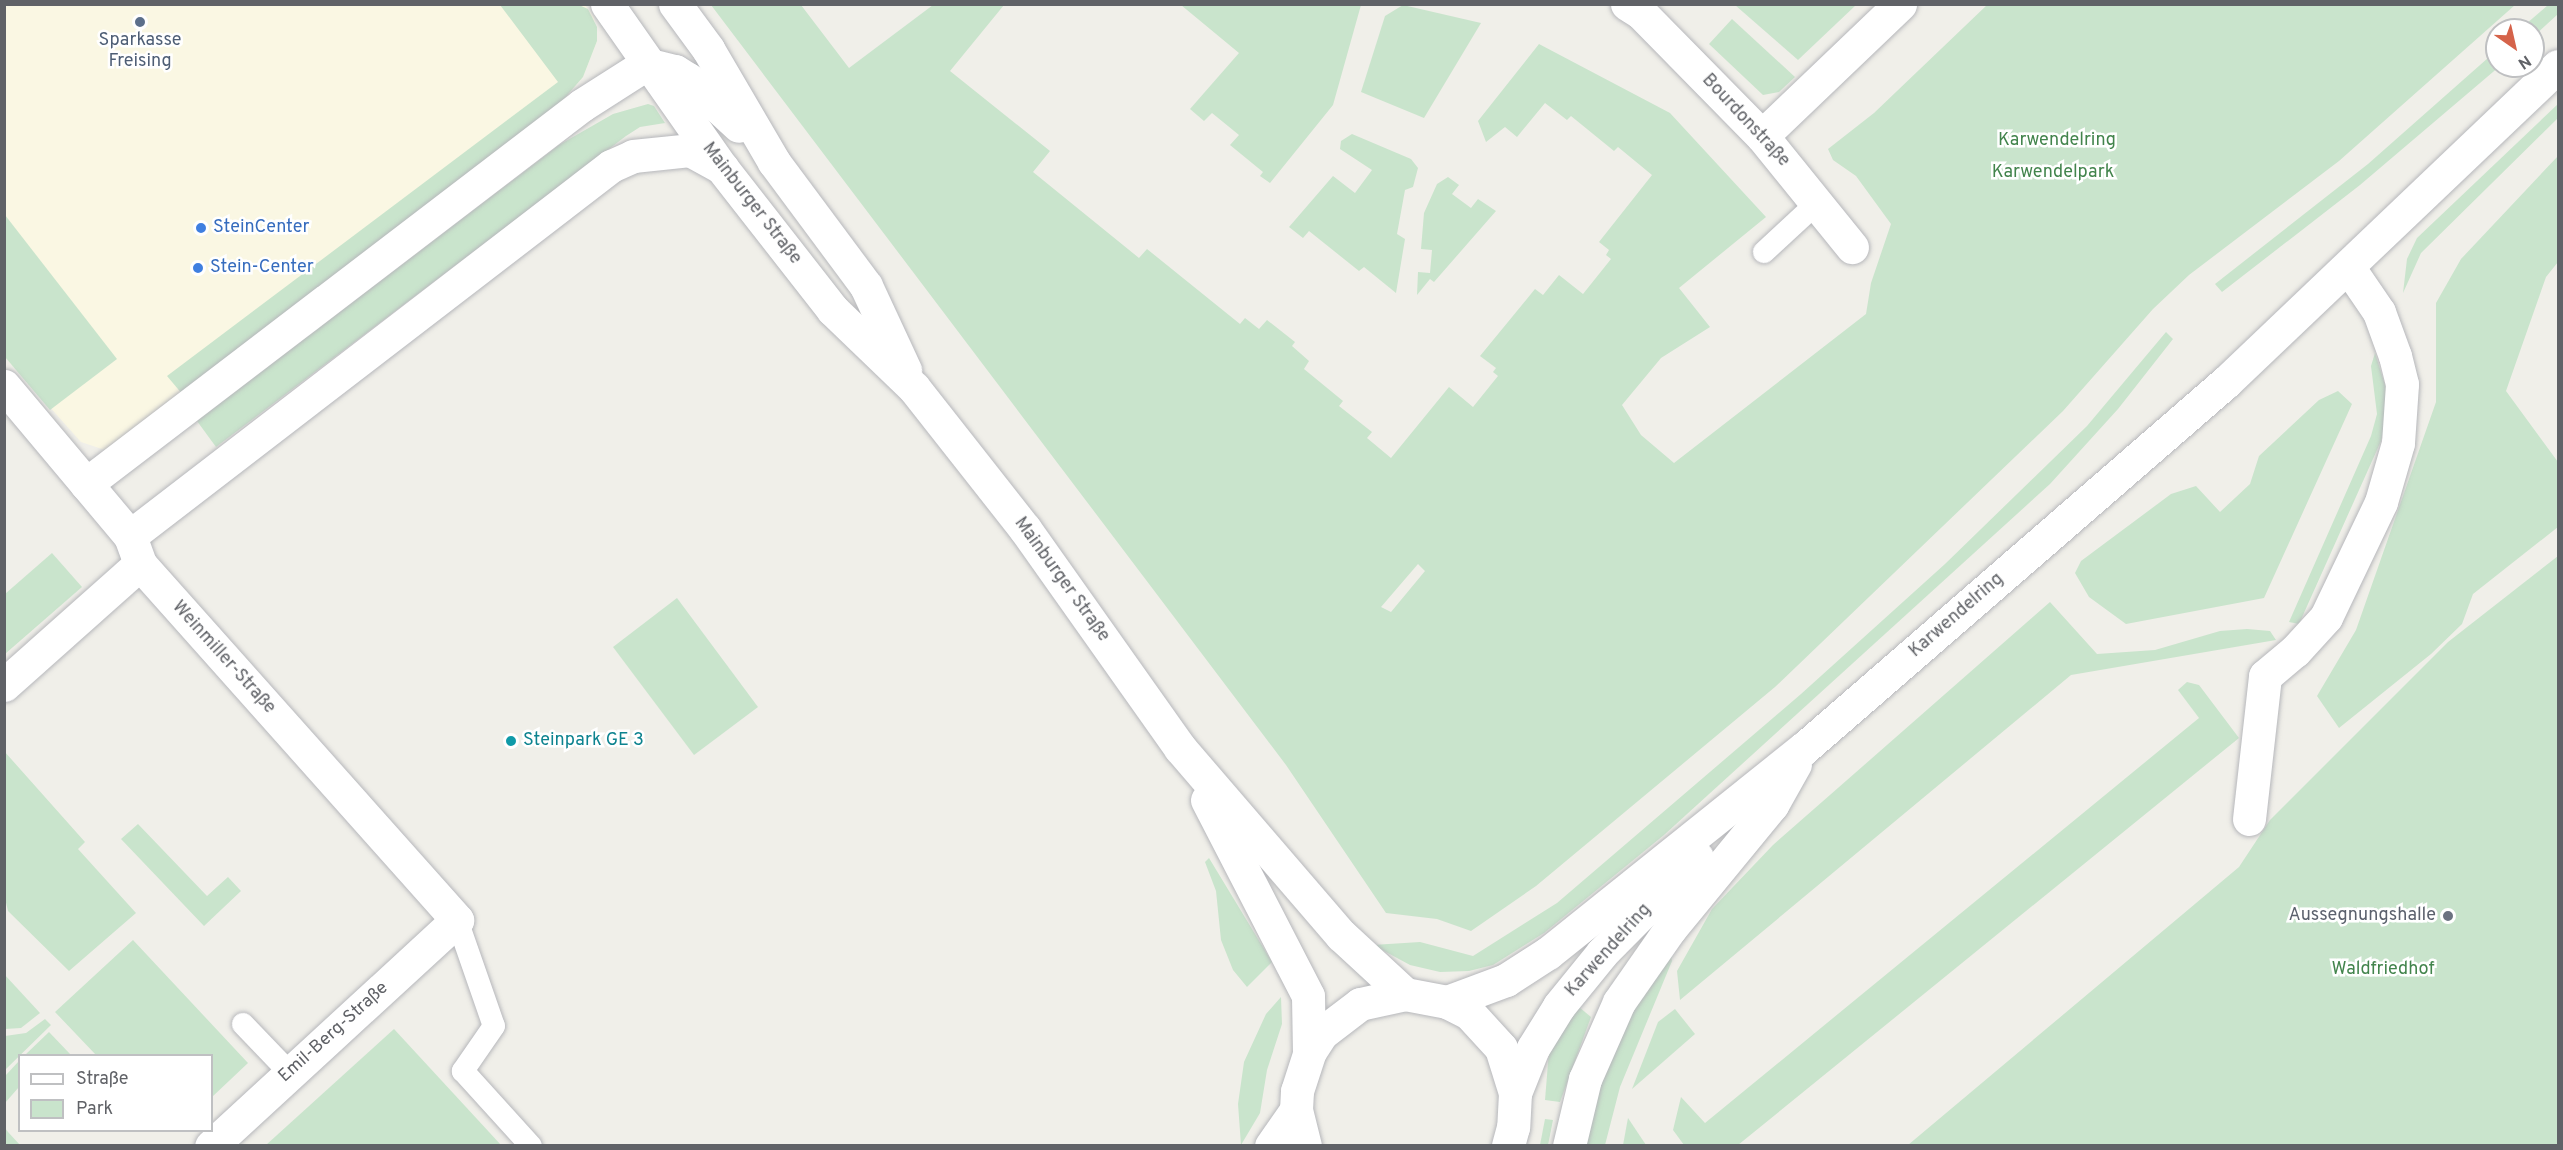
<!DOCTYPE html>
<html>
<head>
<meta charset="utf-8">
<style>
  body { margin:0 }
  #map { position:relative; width:2563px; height:1150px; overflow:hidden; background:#f0efe9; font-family:Overpass,sans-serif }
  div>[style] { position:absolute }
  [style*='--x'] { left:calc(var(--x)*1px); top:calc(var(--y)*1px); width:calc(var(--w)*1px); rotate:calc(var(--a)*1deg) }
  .commercial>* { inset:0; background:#faf7e3 }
  .green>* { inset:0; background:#c9e4cc }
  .roads { filter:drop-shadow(0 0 2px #b6b7bb) drop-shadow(0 0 2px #b6b7bb) }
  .lane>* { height:22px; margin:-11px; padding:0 11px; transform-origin:11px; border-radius:11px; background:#fff }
  .street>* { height:33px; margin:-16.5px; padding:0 16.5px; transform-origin:16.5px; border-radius:16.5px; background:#fff }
  .secondary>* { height:33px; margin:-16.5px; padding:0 16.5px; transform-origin:16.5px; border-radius:16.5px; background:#fff }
  .dots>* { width:16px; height:16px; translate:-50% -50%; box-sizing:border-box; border:3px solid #fff; border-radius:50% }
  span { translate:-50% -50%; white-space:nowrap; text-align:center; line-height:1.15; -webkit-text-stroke:5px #fff; paint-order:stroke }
  .service-label { font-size:18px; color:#4e5e75 }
  .street-label { font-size:18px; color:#606267 }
  .park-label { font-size:18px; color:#42844c }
  .shop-label { font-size:18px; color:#366cbe }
  .left { translate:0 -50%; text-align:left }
  .culture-label { font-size:18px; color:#0d838f }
  .worship-label { font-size:18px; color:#5b616d }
  .right { translate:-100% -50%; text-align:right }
  .frame { position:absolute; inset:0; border:6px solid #606267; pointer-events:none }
  .legend { position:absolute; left:18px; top:1054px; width:195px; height:78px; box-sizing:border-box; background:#fff; border:2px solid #bfc0c2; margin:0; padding:8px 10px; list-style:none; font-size:18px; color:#606267 }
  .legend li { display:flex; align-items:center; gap:12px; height:30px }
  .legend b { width:30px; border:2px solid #bfc0c2 }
  .north { position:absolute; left:2485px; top:18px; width:60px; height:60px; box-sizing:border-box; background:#fff; border:2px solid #bfc0c2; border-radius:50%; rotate:146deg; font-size:16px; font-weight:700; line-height:24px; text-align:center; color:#606267 }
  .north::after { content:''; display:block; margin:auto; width:21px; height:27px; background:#d5634a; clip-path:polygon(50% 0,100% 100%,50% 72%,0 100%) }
</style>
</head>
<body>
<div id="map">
  <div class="commercial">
    <div style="clip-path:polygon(4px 5px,585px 5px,594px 17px,597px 41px,583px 77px,563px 100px,105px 450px,81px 442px,5px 357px)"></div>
  </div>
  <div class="green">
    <div style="clip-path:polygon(500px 5px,579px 5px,588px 9px,597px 27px,597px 41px,583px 77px,563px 100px,183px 395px,167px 376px,558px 82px)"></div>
    <div style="clip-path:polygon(evenodd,711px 5px,801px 5px,849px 68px,933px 5px,1004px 5px,950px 71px,1050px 151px,1033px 172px,1139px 258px,1147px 249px,1240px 324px,1245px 318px,1259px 329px,1267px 320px,1295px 342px,1292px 346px,1309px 361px,1304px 369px,1343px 401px,1339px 406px,1372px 432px,1367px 438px,1391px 458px,1449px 387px,1473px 407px,1498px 376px,1493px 372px,1496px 368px,1480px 356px,1535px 289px,1543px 295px,1559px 275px,1583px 294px,1611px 259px,1606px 255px,1609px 250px,1599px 242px,1652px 175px,1618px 147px,1614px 151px,1571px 116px,1567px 120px,1545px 103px,1517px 137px,1505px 127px,1486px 142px,1478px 121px,1539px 44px,1670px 113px,1766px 217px,1679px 288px,1710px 327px,1661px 358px,1622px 405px,1641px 435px,1674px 463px,1866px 314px,1871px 283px,1891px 224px,1856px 176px,1833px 160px,1828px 149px,1874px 113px,1987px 5px,2515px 5px,2339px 161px,2189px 275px,2153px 309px,2063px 411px,1775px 687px,1536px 886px,1471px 931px,1437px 919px,1386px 913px,1286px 765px,711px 5px,1418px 564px,1425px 571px,1391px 612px,1381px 607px,1418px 564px)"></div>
    <div style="clip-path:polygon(1181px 5px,1361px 5px,1333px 105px,1270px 183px,1260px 176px,1263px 172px,1230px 145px,1239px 135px,1212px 113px,1204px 121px,1190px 109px,1239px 53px)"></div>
    <div style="clip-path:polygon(1403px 5px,1481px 23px,1424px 118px,1361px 92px,1385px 16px)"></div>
    <div style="clip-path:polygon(1735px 5px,1856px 5px,1798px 60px)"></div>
    <div style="clip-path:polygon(2548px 5px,2558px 5px,2558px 14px,2533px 37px,2533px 30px,2519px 30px)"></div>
    <div style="clip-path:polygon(1732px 19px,1795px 77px,1779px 92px,1763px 95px,1709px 44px)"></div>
    <div style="clip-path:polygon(2497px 50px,2500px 66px,2360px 185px,2222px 292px,2215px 284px,2368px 164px)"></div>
    <div style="clip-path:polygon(648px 104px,654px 106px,665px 123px,640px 127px,626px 136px,216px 447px,197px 421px,559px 145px,613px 114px)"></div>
    <div style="clip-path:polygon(2558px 104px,2558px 118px,2421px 253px,2403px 293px,2407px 259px,2417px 238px)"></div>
    <div style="clip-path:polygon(1352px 134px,1411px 159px,1418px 168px,1413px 187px,1405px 190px,1397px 234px,1405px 239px,1396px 293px,1364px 267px,1359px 271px,1309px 231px,1303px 238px,1289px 227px,1333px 176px,1355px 193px,1372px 170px,1340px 149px,1341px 141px)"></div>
    <div style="clip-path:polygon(2558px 156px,2558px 262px,2546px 277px,2506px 391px,2558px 462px,2558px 527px,2473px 594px,2462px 624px,2431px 654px,2339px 728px,2317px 696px,2356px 630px,2436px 402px,2436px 303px,2461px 259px)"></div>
    <div style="clip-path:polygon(1448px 177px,1459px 185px,1452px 194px,1471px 208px,1478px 199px,1496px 211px,1434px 282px,1430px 279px,1417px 295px,1418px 272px,1430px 273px,1432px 250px,1421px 249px,1424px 213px,1437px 184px)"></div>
    <div style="clip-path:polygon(5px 215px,117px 359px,50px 410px,5px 357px)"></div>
    <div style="clip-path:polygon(2166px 332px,2173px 339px,2118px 409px,2050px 484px,1664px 835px,1544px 933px,1493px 965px,1469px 971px,1440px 972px,1410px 965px,1373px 945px,1420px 942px,1473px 956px,1557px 903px,1801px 694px,1945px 564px,2087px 426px)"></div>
    <div style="clip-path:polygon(2375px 353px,2388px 394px,2388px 412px,2381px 441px,2299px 624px,2289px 622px,2371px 436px,2377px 414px,2371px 366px)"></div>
    <div style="clip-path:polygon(2338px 391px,2352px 404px,2264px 598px,2126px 624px,2089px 597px,2075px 573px,2081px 561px,2171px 494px,2196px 486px,2220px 512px,2250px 484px,2259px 456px,2319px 400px)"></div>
    <div style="clip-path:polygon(52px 553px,82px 587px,5px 654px,5px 594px)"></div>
    <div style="clip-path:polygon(2558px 556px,2558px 1145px,1908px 1145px,2239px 867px,2270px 820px,2448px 642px)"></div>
    <div style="clip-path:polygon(677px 598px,758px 707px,694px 755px,613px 647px)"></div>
    <div style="clip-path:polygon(2050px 602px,2097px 654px,2155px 650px,2220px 631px,2247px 629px,2270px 631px,2276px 640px,2071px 675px,1680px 1000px,1677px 971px,1712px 909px,1773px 845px)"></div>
    <div style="clip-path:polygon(2187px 682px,2199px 685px,2239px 738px,1738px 1145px,1684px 1145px,1673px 1130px,1681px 1097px,1705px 1123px,2199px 718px,2178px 690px)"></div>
    <div style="clip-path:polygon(4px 751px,85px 842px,78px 849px,136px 913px,69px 971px,8px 911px,4px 894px)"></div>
    <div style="clip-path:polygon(138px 824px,207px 896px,228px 877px,241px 891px,204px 926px,121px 839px)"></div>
    <div style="clip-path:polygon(1209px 858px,1272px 962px,1247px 987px,1233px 970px,1221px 940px,1216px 891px,1205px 862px)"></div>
    <div style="clip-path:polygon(133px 940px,248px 1063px,212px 1097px,212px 1056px,96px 1055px,55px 1012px)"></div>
    <div style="clip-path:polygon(1670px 951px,1672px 961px,1620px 1087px,1605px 1145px,1584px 1146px,1603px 1073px,1638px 1000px)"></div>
    <div style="clip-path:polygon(4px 974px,40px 1013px,21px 1028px,5px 1029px)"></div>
    <div style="clip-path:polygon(1281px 997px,1282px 1024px,1267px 1070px,1260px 1113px,1241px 1145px,1238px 1104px,1244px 1062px,1266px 1014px)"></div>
    <div style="clip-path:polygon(1579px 1007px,1591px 1017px,1560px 1102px,1545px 1100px,1549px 1051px,1555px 1037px)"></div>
    <div style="clip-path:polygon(1675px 1009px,1695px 1034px,1632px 1089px,1658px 1022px)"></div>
    <div style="clip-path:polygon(45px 1019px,51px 1025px,5px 1070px,5px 1036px,26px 1033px)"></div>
    <div style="clip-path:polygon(394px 1029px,501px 1145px,266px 1145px)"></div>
    <div style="clip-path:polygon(49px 1032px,71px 1055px,25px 1055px)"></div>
    <div style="clip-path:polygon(19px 1061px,19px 1087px,5px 1103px,5px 1076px)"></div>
    <div style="clip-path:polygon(1628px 1118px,1646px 1145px,1623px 1145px)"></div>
    <div style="clip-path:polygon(1545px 1119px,1553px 1120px,1548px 1145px,1540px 1145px)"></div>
    <div style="clip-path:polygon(5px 1128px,8px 1132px,20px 1145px,5px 1145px)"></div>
  </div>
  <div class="roads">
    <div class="lane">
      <div style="--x:1764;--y:252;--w:72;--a:-42.8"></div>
      <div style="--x:457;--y:920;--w:112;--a:70.8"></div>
      <div style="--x:494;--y:1026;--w:55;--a:124.6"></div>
      <div style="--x:463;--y:1071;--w:101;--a:47.8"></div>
      <div style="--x:243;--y:1024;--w:68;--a:46.2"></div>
    </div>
    <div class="street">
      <div style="--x:1627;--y:4;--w:15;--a:32"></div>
      <div style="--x:1640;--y:12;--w:174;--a:45.5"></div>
      <div style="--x:1762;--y:136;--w:143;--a:51"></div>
      <div style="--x:1762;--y:136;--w:191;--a:-43.7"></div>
      <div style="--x:4;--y:386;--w:196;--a:50"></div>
      <div style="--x:130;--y:536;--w:30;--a:70"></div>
      <div style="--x:140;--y:564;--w:477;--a:48.3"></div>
      <div style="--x:457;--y:920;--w:334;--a:137.4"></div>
      <div style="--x:86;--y:484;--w:624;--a:-37.38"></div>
      <div style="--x:582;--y:105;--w:76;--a:-32.6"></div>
      <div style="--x:130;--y:536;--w:607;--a:-37.57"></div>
      <div style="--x:611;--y:166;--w:24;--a:-24"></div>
      <div style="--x:633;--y:156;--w:57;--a:-6"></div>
      <div style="--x:690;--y:150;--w:37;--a:29"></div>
      <div style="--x:4;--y:685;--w:182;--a:-41.7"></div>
      <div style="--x:2249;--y:819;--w:144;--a:-83.6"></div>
      <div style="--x:2265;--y:676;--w:39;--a:-40"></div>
      <div style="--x:2295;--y:651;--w:46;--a:-47.6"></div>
      <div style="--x:2326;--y:617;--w:127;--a:-64.4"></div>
      <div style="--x:2381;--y:502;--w:61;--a:-73.9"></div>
      <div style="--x:2398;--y:443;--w:59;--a:-86.1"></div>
      <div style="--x:2402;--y:384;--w:29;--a:-104"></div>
      <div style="--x:2395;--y:356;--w:47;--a:-110"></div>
      <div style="--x:2379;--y:312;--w:53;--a:-124.3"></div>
      <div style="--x:1271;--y:1146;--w:44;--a:-55.2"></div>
    </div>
    <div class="secondary">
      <div style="--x:607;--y:4;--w:200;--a:55"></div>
      <div style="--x:722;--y:168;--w:180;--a:52"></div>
      <div style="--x:833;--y:310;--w:112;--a:43.9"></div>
      <div style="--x:914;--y:388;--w:179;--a:51.8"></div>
      <div style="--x:1025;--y:529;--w:268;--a:54.7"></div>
      <div style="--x:1180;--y:748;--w:247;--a:49.3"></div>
      <div style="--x:1341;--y:935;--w:87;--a:42.7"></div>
      <div style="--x:675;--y:4;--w:56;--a:53.7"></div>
      <div style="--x:708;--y:49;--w:131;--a:59.7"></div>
      <div style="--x:774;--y:162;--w:154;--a:53.4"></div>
      <div style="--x:866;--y:286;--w:93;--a:65.1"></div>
      <div style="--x:646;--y:64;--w:30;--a:14"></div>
      <div style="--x:675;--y:71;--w:15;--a:32"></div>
      <div style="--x:688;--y:79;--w:69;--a:42.7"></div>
      <div style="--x:1207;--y:800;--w:220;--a:62.7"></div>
      <div style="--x:1308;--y:996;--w:57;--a:89"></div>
      <div style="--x:1447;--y:1002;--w:63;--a:-20.4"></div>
      <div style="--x:1506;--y:980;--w:50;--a:-32.7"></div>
      <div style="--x:1548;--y:953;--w:327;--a:-38.7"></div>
      <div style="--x:1803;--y:749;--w:560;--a:-40.95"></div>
      <div style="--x:2226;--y:382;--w:458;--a:-43.6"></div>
      <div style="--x:1515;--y:1093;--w:48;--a:-68.2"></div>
      <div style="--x:1533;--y:1048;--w:49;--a:-58.2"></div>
      <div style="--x:1559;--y:1006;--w:68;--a:-50.9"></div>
      <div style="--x:1602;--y:953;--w:135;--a:-45.3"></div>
      <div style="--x:1305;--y:1146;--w:37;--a:-104"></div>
      <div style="--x:1296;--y:1110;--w:19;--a:-87"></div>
      <div style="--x:1297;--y:1091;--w:40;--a:-72"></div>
      <div style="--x:1309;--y:1053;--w:24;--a:-57"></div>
      <div style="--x:1322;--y:1033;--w:48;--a:-37.3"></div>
      <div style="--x:1360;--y:1004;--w:46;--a:-12.5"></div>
      <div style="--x:1405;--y:994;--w:43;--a:10.8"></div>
      <div style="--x:1447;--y:1002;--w:25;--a:27"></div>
      <div style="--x:1469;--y:1013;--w:47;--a:47.6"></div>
      <div style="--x:1501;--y:1048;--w:47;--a:72.7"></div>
      <div style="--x:1515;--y:1093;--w:34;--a:93"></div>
      <div style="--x:1513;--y:1127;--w:20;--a:105"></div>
      <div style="--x:1569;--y:1146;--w:69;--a:-76.6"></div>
      <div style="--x:1585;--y:1079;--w:84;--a:-66.2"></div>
      <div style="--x:1619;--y:1002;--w:89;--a:-55.1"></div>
      <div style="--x:1670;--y:929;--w:161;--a:-50.6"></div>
      <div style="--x:1772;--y:805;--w:47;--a:-60.7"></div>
    </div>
  </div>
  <div class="dots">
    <div style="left:140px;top:22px;background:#5c6f8a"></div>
    <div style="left:201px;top:228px;background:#3f7fe0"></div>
    <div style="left:198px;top:268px;background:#3f7fe0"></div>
    <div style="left:511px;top:741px;background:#0f9aa8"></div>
    <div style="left:2448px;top:916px;background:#6b7280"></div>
  </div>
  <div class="service-label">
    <span style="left:140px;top:52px">Sparkasse<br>Freising</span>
  </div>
  <div class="street-label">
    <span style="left:1745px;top:121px;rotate:47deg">Bourdonstraße</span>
    <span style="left:751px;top:204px;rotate:52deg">Mainburger Straße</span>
    <span style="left:1061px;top:580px;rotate:54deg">Mainburger Straße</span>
    <span style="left:1957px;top:616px;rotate:-41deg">Karwendelring</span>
    <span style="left:223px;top:658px;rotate:48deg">Weinmiller-Straße</span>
    <span style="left:1609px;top:951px;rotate:-48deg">Karwendelring</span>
    <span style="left:334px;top:1033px;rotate:-42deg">Emil-Berg-Straße</span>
  </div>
  <div class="park-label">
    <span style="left:2057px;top:141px">Karwendelring</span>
    <span style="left:2053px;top:173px">Karwendelpark</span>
    <span style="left:2383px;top:970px">Waldfriedhof</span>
  </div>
  <div class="shop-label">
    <span class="left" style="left:213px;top:228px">SteinCenter</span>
    <span class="left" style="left:210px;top:268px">Stein-Center</span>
  </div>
  <div class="culture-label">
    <span class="left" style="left:523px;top:741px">Steinpark GE 3</span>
  </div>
  <div class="worship-label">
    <span class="right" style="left:2436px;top:916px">Aussegnungshalle</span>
  </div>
  <div class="frame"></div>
  <ul class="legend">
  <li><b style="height:8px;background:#fff"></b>Straße</li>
  <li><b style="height:16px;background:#c9e4cc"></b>Park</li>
  </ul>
  <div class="north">N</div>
</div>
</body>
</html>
